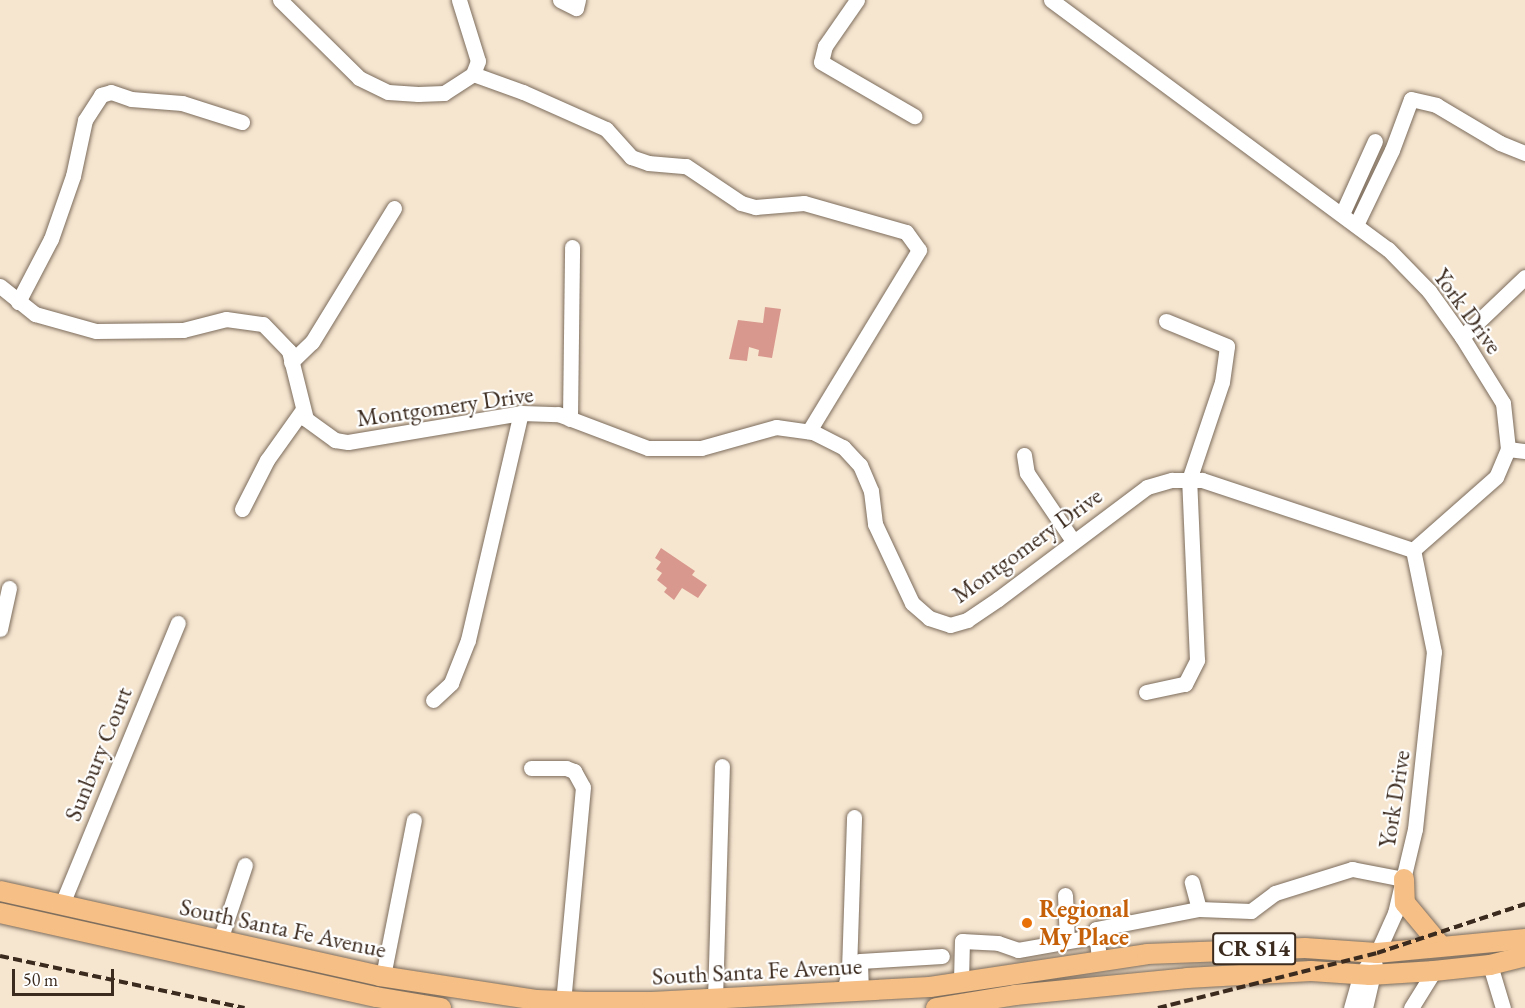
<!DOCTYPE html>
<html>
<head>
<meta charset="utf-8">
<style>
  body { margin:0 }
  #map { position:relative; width:1525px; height:1008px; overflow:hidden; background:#f6e6d0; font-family:"EB Garamond",serif }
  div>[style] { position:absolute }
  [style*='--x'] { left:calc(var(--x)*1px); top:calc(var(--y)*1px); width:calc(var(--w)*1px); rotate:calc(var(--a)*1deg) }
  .building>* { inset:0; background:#d9988e }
  .roads { filter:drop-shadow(0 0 2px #7c6c5c) drop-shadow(0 0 2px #7c6c5c) }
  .minor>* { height:15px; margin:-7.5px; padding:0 7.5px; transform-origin:7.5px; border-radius:7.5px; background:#fff }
  .major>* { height:20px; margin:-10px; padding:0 10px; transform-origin:10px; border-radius:10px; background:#f5bf86 }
  .rail>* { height:4px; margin-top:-2px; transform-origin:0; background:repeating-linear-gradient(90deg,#3b2a1e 0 9px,transparent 0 13.5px) }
  .dots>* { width:16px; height:16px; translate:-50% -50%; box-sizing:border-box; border:3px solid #fff; border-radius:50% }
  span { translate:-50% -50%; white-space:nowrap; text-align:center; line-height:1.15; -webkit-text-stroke:4.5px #fff; paint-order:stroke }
  .shield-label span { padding:2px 4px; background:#fff; border:2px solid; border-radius:4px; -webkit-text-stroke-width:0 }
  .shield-label { font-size:22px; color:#3b2a1e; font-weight:700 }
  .street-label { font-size:24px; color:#3b2a1e }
  .food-label { font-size:24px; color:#c56008; font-weight:700 }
  .left { translate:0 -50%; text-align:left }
  .scale { position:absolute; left:12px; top:969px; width:102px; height:27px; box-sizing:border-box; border:3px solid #3b2a1e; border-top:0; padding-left:8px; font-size:18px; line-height:21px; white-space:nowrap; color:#3b2a1e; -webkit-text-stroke:4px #fff; paint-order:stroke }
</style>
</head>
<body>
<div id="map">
  <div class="building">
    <div style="clip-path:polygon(765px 307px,781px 309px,772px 358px,758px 356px,759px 350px,749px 347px,747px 361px,729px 359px,738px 320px,763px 323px)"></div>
    <div style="clip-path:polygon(661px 548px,695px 571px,692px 575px,707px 585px,698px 598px,682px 588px,674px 600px,664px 592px,667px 588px,657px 580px,662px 573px,656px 569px,661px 562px,655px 558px)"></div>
  </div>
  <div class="roads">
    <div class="minor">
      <div style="--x:280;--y:0;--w:111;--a:44.6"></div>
      <div style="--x:359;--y:78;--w:32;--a:26"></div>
      <div style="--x:388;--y:92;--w:30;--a:4"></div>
      <div style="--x:418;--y:94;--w:26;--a:-2"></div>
      <div style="--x:444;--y:93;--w:35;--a:-33"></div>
      <div style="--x:473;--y:74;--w:14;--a:-69"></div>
      <div style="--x:478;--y:61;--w:64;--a:-107.3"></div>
      <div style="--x:560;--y:0;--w:18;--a:27"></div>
      <div style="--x:576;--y:8;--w:8;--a:-76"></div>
      <div style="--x:857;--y:0;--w:56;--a:124.8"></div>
      <div style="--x:825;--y:46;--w:16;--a:104"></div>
      <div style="--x:821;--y:62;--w:108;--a:30.1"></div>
      <div style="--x:1051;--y:0;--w:419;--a:36.5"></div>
      <div style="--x:1388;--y:249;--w:59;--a:45.7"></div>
      <div style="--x:1429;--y:291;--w:57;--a:54.3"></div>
      <div style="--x:1462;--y:337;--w:78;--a:58.2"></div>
      <div style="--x:1503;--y:403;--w:46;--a:83.8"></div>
      <div style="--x:1508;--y:449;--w:30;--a:113"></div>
      <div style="--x:1496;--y:477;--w:111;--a:138.7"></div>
      <div style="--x:473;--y:74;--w:53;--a:19.8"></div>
      <div style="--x:523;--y:92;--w:91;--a:24"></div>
      <div style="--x:606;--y:129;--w:38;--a:48"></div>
      <div style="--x:631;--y:157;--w:18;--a:19"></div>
      <div style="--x:648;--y:163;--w:38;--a:5"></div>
      <div style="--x:686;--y:166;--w:66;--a:33.9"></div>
      <div style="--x:741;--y:203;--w:15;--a:16"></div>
      <div style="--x:755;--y:207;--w:49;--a:-4.7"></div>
      <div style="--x:804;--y:203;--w:106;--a:15.9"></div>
      <div style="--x:906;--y:232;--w:22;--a:54"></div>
      <div style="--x:919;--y:250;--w:212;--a:121.3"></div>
      <div style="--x:1342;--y:214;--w:80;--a:-65.7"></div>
      <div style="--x:1356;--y:225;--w:83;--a:-64.4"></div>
      <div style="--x:1392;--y:150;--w:54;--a:-69.6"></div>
      <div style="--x:1411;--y:99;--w:26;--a:13"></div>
      <div style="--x:1436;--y:105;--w:74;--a:30.7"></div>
      <div style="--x:1500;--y:143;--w:27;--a:22"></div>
      <div style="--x:0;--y:286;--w:45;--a:38.7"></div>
      <div style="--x:35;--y:314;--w:63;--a:15.6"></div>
      <div style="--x:96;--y:331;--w:87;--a:-0.7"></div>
      <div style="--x:183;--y:330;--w:44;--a:-14.3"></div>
      <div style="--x:226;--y:319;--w:37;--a:8"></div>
      <div style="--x:263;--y:324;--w:37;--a:46"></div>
      <div style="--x:289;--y:351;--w:70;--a:76"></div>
      <div style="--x:306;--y:419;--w:36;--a:36"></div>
      <div style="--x:335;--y:440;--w:13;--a:9"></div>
      <div style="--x:348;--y:442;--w:175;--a:-9.5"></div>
      <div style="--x:521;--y:413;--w:37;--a:2"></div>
      <div style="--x:558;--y:414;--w:96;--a:20.7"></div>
      <div style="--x:648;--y:448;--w:53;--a:0"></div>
      <div style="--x:701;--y:448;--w:78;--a:-15.6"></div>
      <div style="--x:776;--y:427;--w:37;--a:8"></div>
      <div style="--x:813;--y:432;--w:34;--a:27"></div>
      <div style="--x:843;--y:447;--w:25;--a:47"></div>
      <div style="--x:860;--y:465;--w:28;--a:67"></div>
      <div style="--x:871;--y:491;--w:33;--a:83"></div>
      <div style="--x:875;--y:524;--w:87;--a:64.9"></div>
      <div style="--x:912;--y:603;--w:23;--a:41"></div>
      <div style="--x:929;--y:618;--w:22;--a:18"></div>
      <div style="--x:950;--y:625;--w:18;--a:-16"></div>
      <div style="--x:967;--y:620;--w:37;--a:-34"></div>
      <div style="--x:998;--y:599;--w:186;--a:-36.9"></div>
      <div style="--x:1147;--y:487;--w:26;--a:-16"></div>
      <div style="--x:1172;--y:480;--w:30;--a:0"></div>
      <div style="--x:1202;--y:480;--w:222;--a:18.4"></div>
      <div style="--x:18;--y:302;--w:71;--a:-62.4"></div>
      <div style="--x:51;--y:239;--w:67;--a:-70.8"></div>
      <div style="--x:73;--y:176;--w:57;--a:-77.9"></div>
      <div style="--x:85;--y:120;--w:30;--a:-57"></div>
      <div style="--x:101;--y:95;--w:10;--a:-17"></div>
      <div style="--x:111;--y:92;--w:21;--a:19"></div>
      <div style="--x:131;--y:99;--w:51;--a:4.5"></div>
      <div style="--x:182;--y:103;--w:63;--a:17.6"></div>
      <div style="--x:1462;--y:337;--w:87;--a:-43.6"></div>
      <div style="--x:291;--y:362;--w:29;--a:-44"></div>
      <div style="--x:312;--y:342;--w:157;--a:-58.5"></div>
      <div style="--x:570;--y:419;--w:172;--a:-89.3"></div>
      <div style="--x:1508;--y:449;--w:17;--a:7"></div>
      <div style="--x:1024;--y:455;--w:18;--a:81"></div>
      <div style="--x:1027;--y:473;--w:82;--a:55.9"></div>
      <div style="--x:242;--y:509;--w:55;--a:-63"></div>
      <div style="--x:267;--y:460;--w:60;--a:-54.5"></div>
      <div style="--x:0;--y:629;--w:42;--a:-77.6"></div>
      <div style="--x:1146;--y:692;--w:40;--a:-12"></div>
      <div style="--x:1185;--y:684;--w:27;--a:-63"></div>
      <div style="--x:1197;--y:660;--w:180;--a:-92.5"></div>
      <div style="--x:1189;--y:480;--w:103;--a:-71.4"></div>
      <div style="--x:1222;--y:382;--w:36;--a:-82"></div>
      <div style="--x:1227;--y:346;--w:66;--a:-157.7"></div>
      <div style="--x:433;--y:700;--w:25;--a:-43"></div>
      <div style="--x:451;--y:683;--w:46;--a:-68.4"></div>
      <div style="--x:468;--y:640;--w:233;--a:-76.9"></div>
      <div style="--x:531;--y:768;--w:35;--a:0"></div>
      <div style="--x:566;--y:768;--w:9;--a:21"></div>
      <div style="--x:574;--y:771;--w:18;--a:61"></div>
      <div style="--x:583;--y:787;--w:215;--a:95.3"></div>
      <div style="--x:1065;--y:895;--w:46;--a:87.5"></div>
      <div style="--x:62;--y:904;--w:304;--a:-67.6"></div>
      <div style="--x:1199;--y:909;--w:52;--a:2.2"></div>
      <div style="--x:1251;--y:911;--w:30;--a:-37"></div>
      <div style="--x:1275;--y:893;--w:81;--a:-17.3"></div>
      <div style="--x:1352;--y:869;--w:53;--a:10.9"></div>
      <div style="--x:220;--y:940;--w:79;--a:-71.6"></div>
      <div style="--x:1099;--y:959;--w:30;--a:-96"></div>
      <div style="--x:1096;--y:929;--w:105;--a:-11"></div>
      <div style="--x:1199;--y:909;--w:28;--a:-105"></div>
      <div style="--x:1490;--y:965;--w:45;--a:73.2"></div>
      <div style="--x:383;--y:976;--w:159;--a:-78.8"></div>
      <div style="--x:961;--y:981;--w:40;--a:-88.6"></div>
      <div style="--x:962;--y:941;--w:36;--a:3"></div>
      <div style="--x:998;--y:943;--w:21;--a:19"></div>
      <div style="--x:1018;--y:950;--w:80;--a:-10"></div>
      <div style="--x:861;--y:992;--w:31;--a:-92"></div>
      <div style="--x:860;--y:961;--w:82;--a:-3.5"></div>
      <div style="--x:844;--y:993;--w:24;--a:-78"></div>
      <div style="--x:849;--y:970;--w:153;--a:-88.1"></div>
      <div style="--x:715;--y:999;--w:233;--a:-88.3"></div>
      <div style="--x:1351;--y:1008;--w:35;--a:-74"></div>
      <div style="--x:1361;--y:974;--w:26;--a:-53"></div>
      <div style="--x:1377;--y:953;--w:44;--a:-65.8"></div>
      <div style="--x:1395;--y:913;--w:86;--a:-76.6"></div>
      <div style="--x:1415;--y:829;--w:178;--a:-83.9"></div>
      <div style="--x:1434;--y:652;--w:104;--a:-101.6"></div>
      <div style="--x:1365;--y:1008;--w:44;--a:-76.9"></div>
      <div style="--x:1411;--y:1008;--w:44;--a:-58.1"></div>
    </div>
    <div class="major">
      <div style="--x:1404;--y:879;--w:24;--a:88"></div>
      <div style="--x:1405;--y:903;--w:55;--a:50.2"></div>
      <div style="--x:0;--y:891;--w:389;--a:12.6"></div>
      <div style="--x:380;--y:976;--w:159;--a:8.7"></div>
      <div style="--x:537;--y:1000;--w:49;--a:2.3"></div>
      <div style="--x:586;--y:1002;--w:66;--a:0"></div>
      <div style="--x:652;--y:1002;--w:278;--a:-3.1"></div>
      <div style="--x:930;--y:987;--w:219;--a:-8.6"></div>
      <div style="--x:1147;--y:954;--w:158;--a:-2.2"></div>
      <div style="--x:1305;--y:948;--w:72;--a:4"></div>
      <div style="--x:1377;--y:953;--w:149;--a:-5.4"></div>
      <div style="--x:0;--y:913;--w:385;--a:12.6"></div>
      <div style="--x:376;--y:997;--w:66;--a:9.6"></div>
      <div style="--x:936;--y:1008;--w:80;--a:-9.3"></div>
      <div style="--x:1015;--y:995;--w:173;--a:-5.6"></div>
      <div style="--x:1187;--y:978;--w:124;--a:-3.2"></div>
      <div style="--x:1311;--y:971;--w:59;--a:3.9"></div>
      <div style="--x:1370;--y:975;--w:64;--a:-3.6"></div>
      <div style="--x:1434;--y:971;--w:56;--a:-6.1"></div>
      <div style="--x:1490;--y:965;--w:36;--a:-14"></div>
    </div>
  </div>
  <div class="rail">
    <div style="--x:0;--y:956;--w:250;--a:12"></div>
    <div style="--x:1158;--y:1008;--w:226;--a:-14.1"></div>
    <div style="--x:1377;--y:953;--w:156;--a:-18.3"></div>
  </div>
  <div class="dots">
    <div style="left:1027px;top:923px;background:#e8710a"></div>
  </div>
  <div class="shield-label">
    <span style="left:1254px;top:949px">CR S14</span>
  </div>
  <div class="street-label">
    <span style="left:1468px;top:311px;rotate:54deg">York Drive</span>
    <span style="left:445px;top:406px;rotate:-8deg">Montgomery Drive</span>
    <span style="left:1027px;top:545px;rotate:-36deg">Montgomery Drive</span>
    <span style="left:98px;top:754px;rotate:-68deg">Sunbury Court</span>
    <span style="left:1394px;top:799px;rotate:-81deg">York Drive</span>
    <span style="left:283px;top:928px;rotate:12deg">South Santa Fe Avenue</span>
    <span style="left:757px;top:971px;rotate:-3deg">South Santa Fe Avenue</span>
  </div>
  <div class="food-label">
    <span class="left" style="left:1039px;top:923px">Regional<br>My Place</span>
  </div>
  <div class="scale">50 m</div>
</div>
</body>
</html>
